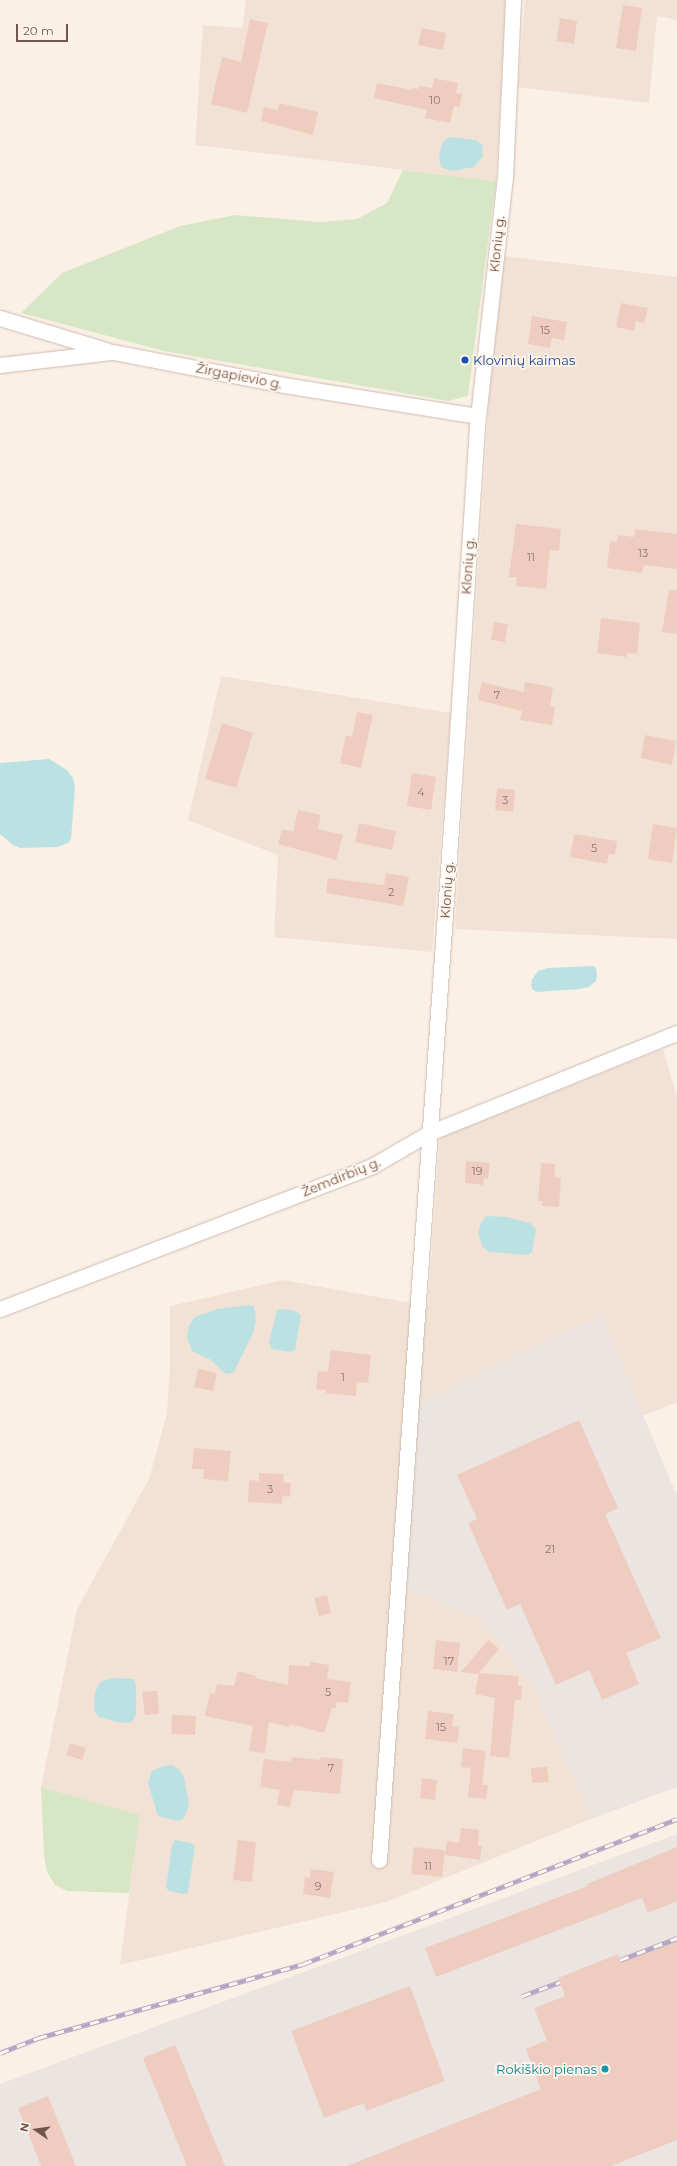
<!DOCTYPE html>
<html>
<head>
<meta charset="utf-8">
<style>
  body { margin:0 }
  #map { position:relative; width:677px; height:2166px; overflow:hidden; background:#fbf0e6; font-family:Montserrat,sans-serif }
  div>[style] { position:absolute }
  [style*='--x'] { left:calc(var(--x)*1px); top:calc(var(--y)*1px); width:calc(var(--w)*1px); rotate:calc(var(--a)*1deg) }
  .residential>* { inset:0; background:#f2e2d5 }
  .industrial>* { inset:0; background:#ebe4e0 }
  .green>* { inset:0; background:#d7e7c5 }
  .water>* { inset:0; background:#bce1e3 }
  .building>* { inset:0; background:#eecdc0 }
  .roads { filter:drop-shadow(0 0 1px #cdbab0) drop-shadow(0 0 1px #cdbab0) }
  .minor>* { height:15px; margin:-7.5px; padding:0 7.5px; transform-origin:7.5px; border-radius:7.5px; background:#fff }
  .rail>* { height:4.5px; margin-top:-2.25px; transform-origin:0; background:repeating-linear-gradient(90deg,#fef5ec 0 9px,#b2a5c3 0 18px); box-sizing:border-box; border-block:1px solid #b2a5c3 }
  .dots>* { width:11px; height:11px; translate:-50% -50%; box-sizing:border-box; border:2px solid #fef5ec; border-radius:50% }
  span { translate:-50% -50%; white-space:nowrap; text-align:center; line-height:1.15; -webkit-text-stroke:3.5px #fef5ec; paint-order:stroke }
  .number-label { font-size:11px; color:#91746a }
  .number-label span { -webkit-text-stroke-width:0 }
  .street-label { font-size:13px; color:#72564d }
  .transit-label { font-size:13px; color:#164399 }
  .left { translate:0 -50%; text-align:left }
  .culture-label { font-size:13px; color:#0d838f }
  .right { translate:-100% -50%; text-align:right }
  .north { position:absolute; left:16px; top:2110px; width:40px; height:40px; -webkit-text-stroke:3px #fef5ec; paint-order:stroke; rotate:283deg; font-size:11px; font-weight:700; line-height:16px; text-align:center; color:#72564d }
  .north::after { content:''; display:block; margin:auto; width:14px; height:18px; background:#72564d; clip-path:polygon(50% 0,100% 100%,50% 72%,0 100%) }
  .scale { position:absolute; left:16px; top:24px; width:52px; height:18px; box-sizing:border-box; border:2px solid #72564d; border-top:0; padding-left:5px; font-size:12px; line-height:14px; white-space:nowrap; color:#72564d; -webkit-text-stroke:3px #fef5ec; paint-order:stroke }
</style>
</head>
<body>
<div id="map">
  <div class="residential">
    <div style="clip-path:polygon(246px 0,506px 0,496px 181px,195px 145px,203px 25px,242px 28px)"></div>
    <div style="clip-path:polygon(525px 0,677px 0,677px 20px,657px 16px,649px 103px,518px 87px)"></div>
    <div style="clip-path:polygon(504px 256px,677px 277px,677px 939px,455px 929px,490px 388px)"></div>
    <div style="clip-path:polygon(221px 676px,451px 713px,432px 952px,274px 937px,278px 855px,188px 820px)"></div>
    <div style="clip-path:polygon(663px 1049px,677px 1098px,677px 1402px,643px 1416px,600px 1316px,421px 1402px,406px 1589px,480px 1618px,534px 1688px,591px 1819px,386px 1902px,120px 1965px,139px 1815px,41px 1787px,77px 1609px,149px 1479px,167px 1413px,170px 1369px,170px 1306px,283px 1280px,428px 1306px,440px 1137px)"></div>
  </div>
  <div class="industrial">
    <div style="clip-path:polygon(601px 1315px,677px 1496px,677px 1787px,591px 1819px,534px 1688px,480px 1618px,406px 1589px,421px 1402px)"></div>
    <div style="clip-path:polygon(677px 1834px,677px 2166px,0 2166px,0 2084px)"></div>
  </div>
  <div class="green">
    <div style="clip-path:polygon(403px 170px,496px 181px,468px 396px,448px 401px,164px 351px,21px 313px,62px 273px,180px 226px,235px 215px,320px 222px,357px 219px,387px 203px)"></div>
    <div style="clip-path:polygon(41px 1787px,140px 1815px,129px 1893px,67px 1891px,55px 1885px,47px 1872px,44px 1856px)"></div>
  </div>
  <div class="water">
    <div style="clip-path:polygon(451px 137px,476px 140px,482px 144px,483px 156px,474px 167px,452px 171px,441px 167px,439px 155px,442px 144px,446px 139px)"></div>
    <div style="clip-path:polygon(49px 759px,67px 770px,73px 778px,75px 788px,71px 839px,68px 843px,57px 847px,20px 848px,13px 845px,0 834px,0 763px)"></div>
    <div style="clip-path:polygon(594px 966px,596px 968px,597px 976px,596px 981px,589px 987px,580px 989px,537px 992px,533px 990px,531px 986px,532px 979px,538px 971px,548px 968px)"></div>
    <div style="clip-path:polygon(486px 1216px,507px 1217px,530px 1223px,536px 1229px,532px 1252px,528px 1255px,489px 1252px,483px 1247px,478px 1234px,480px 1225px)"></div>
    <div style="clip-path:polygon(249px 1305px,253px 1306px,255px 1311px,256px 1321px,253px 1333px,234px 1372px,228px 1374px,223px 1372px,211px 1360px,192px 1351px,187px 1338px,189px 1325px,195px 1317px,217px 1309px)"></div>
    <div style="clip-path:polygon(284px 1309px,295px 1311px,301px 1315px,295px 1350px,291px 1352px,272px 1349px,269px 1343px,277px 1310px)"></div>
    <div style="clip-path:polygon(112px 1678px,134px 1679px,136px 1685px,136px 1714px,132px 1722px,121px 1723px,99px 1717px,94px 1710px,95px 1693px,99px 1684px,103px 1681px)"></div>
    <div style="clip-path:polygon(172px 1765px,178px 1768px,184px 1777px,189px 1805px,184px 1818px,179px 1821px,160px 1817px,157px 1814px,148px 1782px,152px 1771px,163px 1766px)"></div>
    <div style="clip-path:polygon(175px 1840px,191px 1843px,195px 1846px,188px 1892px,184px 1894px,169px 1891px,166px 1888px,172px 1845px)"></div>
  </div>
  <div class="building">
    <div style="clip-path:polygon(623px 5px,642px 8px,636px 51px,616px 48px)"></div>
    <div style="clip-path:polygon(560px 18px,577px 21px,574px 44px,557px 41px)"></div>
    <div style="clip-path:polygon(250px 19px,268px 23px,247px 113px,211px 104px,222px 57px,241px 62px)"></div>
    <div style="clip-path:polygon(422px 28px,446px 33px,443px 50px,418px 45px)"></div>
    <div style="clip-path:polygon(434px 78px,458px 83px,456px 93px,462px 94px,459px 108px,454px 106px,450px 123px,425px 118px,427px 110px,374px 98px,377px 83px,412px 90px,413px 88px,419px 89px,419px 86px,432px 88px)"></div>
    <div style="clip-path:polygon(279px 103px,318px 112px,313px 135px,261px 121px,264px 107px,278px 110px)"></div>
    <div style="clip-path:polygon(621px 303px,648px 308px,644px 323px,636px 321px,634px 331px,616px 327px)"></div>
    <div style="clip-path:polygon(532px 316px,567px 322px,564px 340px,552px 338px,550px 348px,528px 344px)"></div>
    <div style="clip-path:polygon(516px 524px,561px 529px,559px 551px,550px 550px,546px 589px,516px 586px,517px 577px,509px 577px)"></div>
    <div style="clip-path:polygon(635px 529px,677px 534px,677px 569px,644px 565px,642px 573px,607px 568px,610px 541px,617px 542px,618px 535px,634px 537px)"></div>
    <div style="clip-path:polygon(669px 590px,677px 590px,677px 634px,662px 632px)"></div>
    <div style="clip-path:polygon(601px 618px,640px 623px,637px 654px,627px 653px,627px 657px,597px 653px)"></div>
    <div style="clip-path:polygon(494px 622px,508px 624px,505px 642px,491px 640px)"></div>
    <div style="clip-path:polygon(482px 682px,524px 692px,525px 682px,553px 687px,550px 706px,555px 707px,552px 725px,520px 720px,522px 711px,478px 700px)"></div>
    <div style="clip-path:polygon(357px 712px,373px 715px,361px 768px,340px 763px,346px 735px,352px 737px)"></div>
    <div style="clip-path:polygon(222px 723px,253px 733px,236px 788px,205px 779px)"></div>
    <div style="clip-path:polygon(645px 735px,676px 741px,672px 765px,641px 758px)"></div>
    <div style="clip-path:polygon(412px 773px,436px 777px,431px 810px,407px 806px)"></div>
    <div style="clip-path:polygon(497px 788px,515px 790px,513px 812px,495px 810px)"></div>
    <div style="clip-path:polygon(298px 810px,321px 815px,318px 829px,343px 835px,336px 860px,278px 844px,282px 829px,293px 832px)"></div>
    <div style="clip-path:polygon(359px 823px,396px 831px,392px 850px,355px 842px)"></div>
    <div style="clip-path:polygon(653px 824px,677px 828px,672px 863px,648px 859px)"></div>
    <div style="clip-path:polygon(574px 834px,617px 841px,615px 855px,609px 854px,607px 864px,570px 857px)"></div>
    <div style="clip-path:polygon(386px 873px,409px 877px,403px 906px,326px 893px,328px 878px,384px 885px)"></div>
    <div style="clip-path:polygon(466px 1161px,490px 1163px,488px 1179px,484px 1178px,483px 1185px,465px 1183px)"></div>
    <div style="clip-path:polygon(541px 1163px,555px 1164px,554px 1177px,561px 1178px,559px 1207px,542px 1206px,543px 1201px,538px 1201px)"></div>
    <div style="clip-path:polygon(331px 1350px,371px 1355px,368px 1383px,357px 1382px,356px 1396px,326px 1393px,326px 1390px,316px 1389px,318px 1371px,328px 1372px)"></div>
    <div style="clip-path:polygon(198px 1369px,217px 1373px,213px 1391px,194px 1387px)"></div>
    <div style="clip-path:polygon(579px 1420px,618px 1508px,605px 1514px,661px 1638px,626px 1653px,639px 1684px,602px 1700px,589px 1670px,556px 1685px,520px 1604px,507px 1610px,468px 1523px,477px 1519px,457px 1475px)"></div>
    <div style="clip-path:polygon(194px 1448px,231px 1451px,228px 1481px,203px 1479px,204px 1469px,192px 1469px)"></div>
    <div style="clip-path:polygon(259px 1473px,284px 1474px,283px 1482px,291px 1483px,290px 1497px,282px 1496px,282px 1504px,248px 1502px,249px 1480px,259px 1481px)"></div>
    <div style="clip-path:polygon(327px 1595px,331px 1613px,319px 1616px,314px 1598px)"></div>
    <div style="clip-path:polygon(436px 1640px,460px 1643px,457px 1672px,433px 1669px)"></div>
    <div style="clip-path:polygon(488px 1640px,499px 1649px,478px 1674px,461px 1672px)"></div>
    <div style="clip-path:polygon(311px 1662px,329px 1665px,327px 1679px,351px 1682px,348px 1703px,337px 1702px,336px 1708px,332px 1708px,324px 1733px,290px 1724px,289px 1727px,269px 1722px,265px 1753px,249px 1751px,253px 1726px,205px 1716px,210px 1693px,215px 1694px,217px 1684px,234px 1686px,238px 1671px,256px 1676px,255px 1678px,288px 1685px,289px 1665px,310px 1666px)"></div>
    <div style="clip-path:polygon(479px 1673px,519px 1676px,518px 1686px,522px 1686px,521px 1700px,515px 1700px,509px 1758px,490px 1756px,495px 1698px,475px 1694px)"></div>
    <div style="clip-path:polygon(157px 1691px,159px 1714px,145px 1715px,142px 1692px)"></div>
    <div style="clip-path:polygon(428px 1711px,454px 1714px,452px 1726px,459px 1727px,457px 1743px,425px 1739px)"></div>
    <div style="clip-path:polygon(172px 1715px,196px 1716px,195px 1735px,171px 1734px)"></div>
    <div style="clip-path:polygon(70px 1743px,86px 1748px,82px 1760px,66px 1755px)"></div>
    <div style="clip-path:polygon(463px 1748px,486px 1751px,482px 1785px,488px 1785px,486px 1799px,468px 1797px,471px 1768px,461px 1767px)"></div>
    <div style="clip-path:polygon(292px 1757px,320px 1760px,321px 1757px,343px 1759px,340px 1794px,294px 1790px,290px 1807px,277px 1805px,280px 1790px,260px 1787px,264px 1759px,291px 1762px)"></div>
    <div style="clip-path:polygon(547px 1767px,549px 1782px,532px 1783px,531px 1768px)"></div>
    <div style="clip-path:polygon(422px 1778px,437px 1780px,435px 1800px,420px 1798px)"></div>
    <div style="clip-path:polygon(461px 1828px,479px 1830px,478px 1846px,482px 1846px,480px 1860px,445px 1855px,447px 1841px,459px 1843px)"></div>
    <div style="clip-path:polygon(238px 1840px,256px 1842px,252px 1882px,233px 1880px)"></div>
    <div style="clip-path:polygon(414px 1847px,445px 1850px,442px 1877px,411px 1874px)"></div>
    <div style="clip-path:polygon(677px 1847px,677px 1901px,648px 1913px,642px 1898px,436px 1977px,425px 1948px,588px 1886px,587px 1884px)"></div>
    <div style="clip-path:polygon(311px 1869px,334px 1872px,330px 1898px,303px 1894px,305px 1877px,310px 1878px)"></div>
    <div style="clip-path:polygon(677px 1938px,677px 2140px,611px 2166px,347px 2166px,541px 2089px,526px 2049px,547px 2040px,534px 2008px,565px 1996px,558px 1978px,618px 1954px,620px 1960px)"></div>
    <div style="clip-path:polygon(410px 1986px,445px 2081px,366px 2111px,364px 2103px,324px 2118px,291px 2031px)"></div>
    <div style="clip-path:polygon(175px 2045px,178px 2052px,225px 2166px,187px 2166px,143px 2058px)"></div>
    <div style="clip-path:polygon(48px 2096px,76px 2166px,41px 2166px,18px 2108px)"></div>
  </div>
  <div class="roads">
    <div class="minor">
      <div style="--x:0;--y:318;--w:111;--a:16.8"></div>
      <div style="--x:0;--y:365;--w:114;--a:-6.6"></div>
      <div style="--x:113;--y:352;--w:174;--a:10.9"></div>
      <div style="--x:284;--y:385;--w:196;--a:9.1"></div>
      <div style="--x:0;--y:1309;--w:399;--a:-21"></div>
      <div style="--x:372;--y:1166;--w:66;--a:-30.1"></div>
      <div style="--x:429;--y:1133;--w:267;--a:-22"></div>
      <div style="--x:379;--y:1860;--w:1050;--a:-86.01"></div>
      <div style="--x:452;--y:813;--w:388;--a:-86.3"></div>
      <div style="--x:477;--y:426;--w:251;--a:-83.6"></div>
      <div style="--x:505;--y:177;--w:177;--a:-87.4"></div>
    </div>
  </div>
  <div class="rail">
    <div style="--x:620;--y:1960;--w:61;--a:-21.1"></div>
    <div style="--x:522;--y:1996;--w:40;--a:-20.2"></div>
    <div style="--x:0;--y:2053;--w:41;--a:-21.5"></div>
    <div style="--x:38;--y:2038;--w:275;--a:-15.6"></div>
    <div style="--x:303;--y:1964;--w:401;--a:-21.2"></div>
  </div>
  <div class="dots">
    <div style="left:465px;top:360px;background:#1a4fb4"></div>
    <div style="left:605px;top:2069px;background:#0f9aa8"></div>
  </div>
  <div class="number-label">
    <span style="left:435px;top:100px">10</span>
    <span style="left:545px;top:330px">15</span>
    <span style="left:643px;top:553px">13</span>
    <span style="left:531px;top:557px">11</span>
    <span style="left:497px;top:695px">7</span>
    <span style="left:421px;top:792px">4</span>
    <span style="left:505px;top:800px">3</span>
    <span style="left:594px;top:848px">5</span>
    <span style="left:391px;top:892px">2</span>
    <span style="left:477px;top:1171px">19</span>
    <span style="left:343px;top:1377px">1</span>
    <span style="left:270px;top:1489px">3</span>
    <span style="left:550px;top:1549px">21</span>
    <span style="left:449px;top:1661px">17</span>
    <span style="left:328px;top:1692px">5</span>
    <span style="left:441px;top:1727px">15</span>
    <span style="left:331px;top:1768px">7</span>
    <span style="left:428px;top:1866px">11</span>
    <span style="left:318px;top:1886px">9</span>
  </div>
  <div class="street-label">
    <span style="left:497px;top:244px;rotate:-84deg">Klonių g.</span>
    <span style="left:239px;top:376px;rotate:11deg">Žirgapievio g.</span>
    <span style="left:468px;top:566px;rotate:-86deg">Klonių g.</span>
    <span style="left:447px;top:890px;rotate:-86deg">Klonių g.</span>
    <span style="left:341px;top:1177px;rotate:-22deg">Žemdirbių g.</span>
  </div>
  <div class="transit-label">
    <span class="left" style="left:473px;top:360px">Klovinių kaimas</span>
  </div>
  <div class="culture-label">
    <span class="right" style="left:597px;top:2069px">Rokiškio pienas</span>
  </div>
  <div class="north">N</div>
  <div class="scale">20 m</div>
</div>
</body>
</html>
